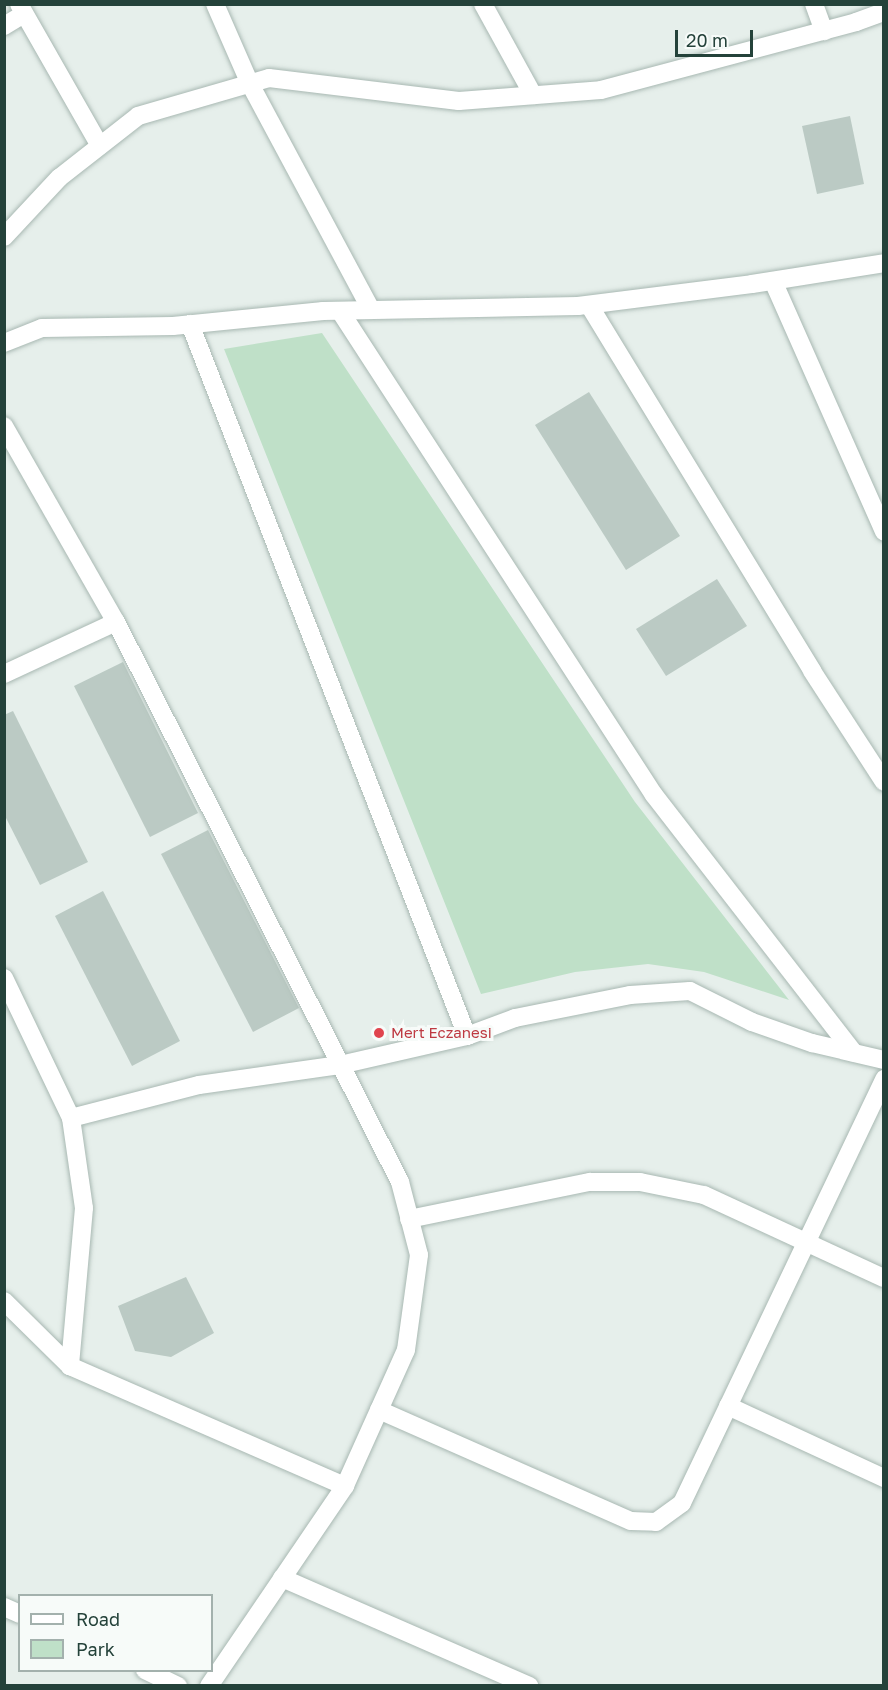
<!DOCTYPE html>
<html>
<head>
<meta charset="utf-8">
<style>
  body { margin:0 }
  #map { position:relative; width:888px; height:1690px; overflow:hidden; background:#e6efeb; font-family:"Golos Text",sans-serif }
  div>[style] { position:absolute }
  [style*='--x'] { left:calc(var(--x)*1px); top:calc(var(--y)*1px); width:calc(var(--w)*1px); rotate:calc(var(--a)*1deg) }
  .green>* { inset:0; background:#bfe0c8 }
  .building>* { inset:0; background:#bbcac4 }
  .roads { filter:drop-shadow(0 0 2px #a8b8b2) drop-shadow(0 0 2px #a8b8b2) }
  .minor>* { height:18px; margin:-9px; padding:0 9px; transform-origin:9px; border-radius:9px; background:#fff }
  .dots>* { width:16px; height:16px; translate:-50% -50%; box-sizing:border-box; border:3px solid #f7fbf9; border-radius:50% }
  span { translate:-50% -50%; white-space:nowrap; text-align:center; line-height:1.15; -webkit-text-stroke:6px #f7fbf9; paint-order:stroke }
  .health-label { font-size:15px; color:#be3a42 }
  .left { translate:0 -50%; text-align:left }
  .frame { position:absolute; inset:0; border:6px solid #24423a; pointer-events:none }
  .legend { position:absolute; left:18px; top:1594px; width:195px; height:78px; box-sizing:border-box; background:#f7fbf9; border:2px solid #a3b1ad; margin:0; padding:8px 10px; list-style:none; font-size:18px; color:#24423a }
  .legend li { display:flex; align-items:center; gap:12px; height:30px }
  .legend b { width:30px; border:2px solid #a3b1ad }
  .scale { position:absolute; left:675px; top:30px; width:78px; height:27px; box-sizing:border-box; border:3px solid #24423a; border-top:0; padding-left:8px; font-size:18px; line-height:21px; white-space:nowrap; color:#24423a; -webkit-text-stroke:4px #f7fbf9; paint-order:stroke }
</style>
</head>
<body>
<div id="map">
  <div class="green">
    <div style="clip-path:polygon(322px 333px,635px 802px,789px 1000px,704px 972px,648px 964px,575px 972px,481px 994px,224px 349px)"></div>
  </div>
  <div class="building">
    <div style="clip-path:polygon(850px 116px,864px 184px,817px 194px,802px 126px)"></div>
    <div style="clip-path:polygon(589px 392px,680px 536px,626px 570px,535px 425px)"></div>
    <div style="clip-path:polygon(717px 579px,747px 626px,666px 676px,636px 629px)"></div>
    <div style="clip-path:polygon(123px 662px,198px 813px,150px 837px,74px 686px)"></div>
    <div style="clip-path:polygon(13px 711px,88px 862px,40px 885px,4px 814px,4px 715px)"></div>
    <div style="clip-path:polygon(208px 830px,299px 1008px,253px 1032px,161px 854px)"></div>
    <div style="clip-path:polygon(103px 891px,180px 1041px,132px 1066px,55px 916px)"></div>
    <div style="clip-path:polygon(186px 1277px,214px 1333px,171px 1357px,135px 1351px,118px 1306px)"></div>
  </div>
  <div class="roads">
    <div class="minor">
      <div style="--x:19;--y:4;--w:163;--a:60.3"></div>
      <div style="--x:215;--y:4;--w:87;--a:66.4"></div>
      <div style="--x:250;--y:84;--w:256;--a:61.8"></div>
      <div style="--x:483;--y:4;--w:104;--a:61.2"></div>
      <div style="--x:814;--y:4;--w:29;--a:70"></div>
      <div style="--x:4;--y:26;--w:23;--a:-31"></div>
      <div style="--x:4;--y:237;--w:81;--a:-47"></div>
      <div style="--x:59;--y:178;--w:100;--a:-38.1"></div>
      <div style="--x:138;--y:116;--w:136;--a:-16.2"></div>
      <div style="--x:269;--y:78;--w:191;--a:6.9"></div>
      <div style="--x:459;--y:101;--w:142;--a:-4.4"></div>
      <div style="--x:601;--y:90;--w:264;--a:-14.9"></div>
      <div style="--x:856;--y:22;--w:30;--a:-20"></div>
      <div style="--x:773;--y:281;--w:274;--a:66.1"></div>
      <div style="--x:589;--y:305;--w:429;--a:58.6"></div>
      <div style="--x:812;--y:671;--w:132;--a:57"></div>
      <div style="--x:340;--y:311;--w:577;--a:57.03"></div>
      <div style="--x:654;--y:795;--w:326;--a:52.2"></div>
      <div style="--x:190;--y:324;--w:764;--a:68.74"></div>
      <div style="--x:4;--y:343;--w:41;--a:-21.5"></div>
      <div style="--x:42;--y:328;--w:131;--a:-0.9"></div>
      <div style="--x:173;--y:326;--w:151;--a:-5.7"></div>
      <div style="--x:323;--y:311;--w:255;--a:-1.1"></div>
      <div style="--x:578;--y:306;--w:175;--a:-7.2"></div>
      <div style="--x:752;--y:284;--w:134;--a:-9"></div>
      <div style="--x:4;--y:426;--w:226;--a:60.3"></div>
      <div style="--x:116;--y:622;--w:628;--a:63.11"></div>
      <div style="--x:400;--y:1182;--w:75;--a:75.4"></div>
      <div style="--x:419;--y:1255;--w:96;--a:97.8"></div>
      <div style="--x:406;--y:1350;--w:149;--a:114.2"></div>
      <div style="--x:345;--y:1486;--w:242;--a:124.2"></div>
      <div style="--x:4;--y:674;--w:123;--a:-24.9"></div>
      <div style="--x:4;--y:978;--w:155;--a:64.4"></div>
      <div style="--x:71;--y:1118;--w:91;--a:81.8"></div>
      <div style="--x:84;--y:1208;--w:159;--a:95.1"></div>
      <div style="--x:71;--y:1118;--w:132;--a:-14.5"></div>
      <div style="--x:199;--y:1085;--w:142;--a:-8.1"></div>
      <div style="--x:340;--y:1065;--w:130;--a:-12.9"></div>
      <div style="--x:467;--y:1036;--w:51;--a:-20.6"></div>
      <div style="--x:515;--y:1018;--w:117;--a:-11.3"></div>
      <div style="--x:630;--y:995;--w:60;--a:-3.8"></div>
      <div style="--x:690;--y:991;--w:69;--a:26.6"></div>
      <div style="--x:752;--y:1022;--w:64;--a:19.3"></div>
      <div style="--x:812;--y:1043;--w:74;--a:13.3"></div>
      <div style="--x:409;--y:1219;--w:185;--a:-11.6"></div>
      <div style="--x:590;--y:1182;--w:50;--a:0"></div>
      <div style="--x:640;--y:1182;--w:65;--a:11.5"></div>
      <div style="--x:704;--y:1195;--w:198;--a:24.8"></div>
      <div style="--x:4;--y:1301;--w:93;--a:44.6"></div>
      <div style="--x:70;--y:1366;--w:300;--a:23.6"></div>
      <div style="--x:728;--y:1406;--w:172;--a:24.8"></div>
      <div style="--x:379;--y:1410;--w:275;--a:23.8"></div>
      <div style="--x:631;--y:1521;--w:25;--a:2"></div>
      <div style="--x:656;--y:1522;--w:32;--a:-36"></div>
      <div style="--x:682;--y:1503;--w:470;--a:-64.5"></div>
      <div style="--x:282;--y:1578;--w:270;--a:23.6"></div>
      <div style="--x:4;--y:1607;--w:17;--a:24"></div>
      <div style="--x:145;--y:1670;--w:37;--a:26"></div>
    </div>
  </div>
  <div class="dots">
    <div style="left:379px;top:1033px;background:#e0444e"></div>
  </div>
  <div class="health-label">
    <span class="left" style="left:391px;top:1033px">Mert Eczanesi</span>
  </div>
  <div class="frame"></div>
  <ul class="legend">
  <li><b style="height:8px;background:#fff"></b>Road</li>
  <li><b style="height:16px;background:#bfe0c8"></b>Park</li>
  </ul>
  <div class="scale">20 m</div>
</div>
</body>
</html>
